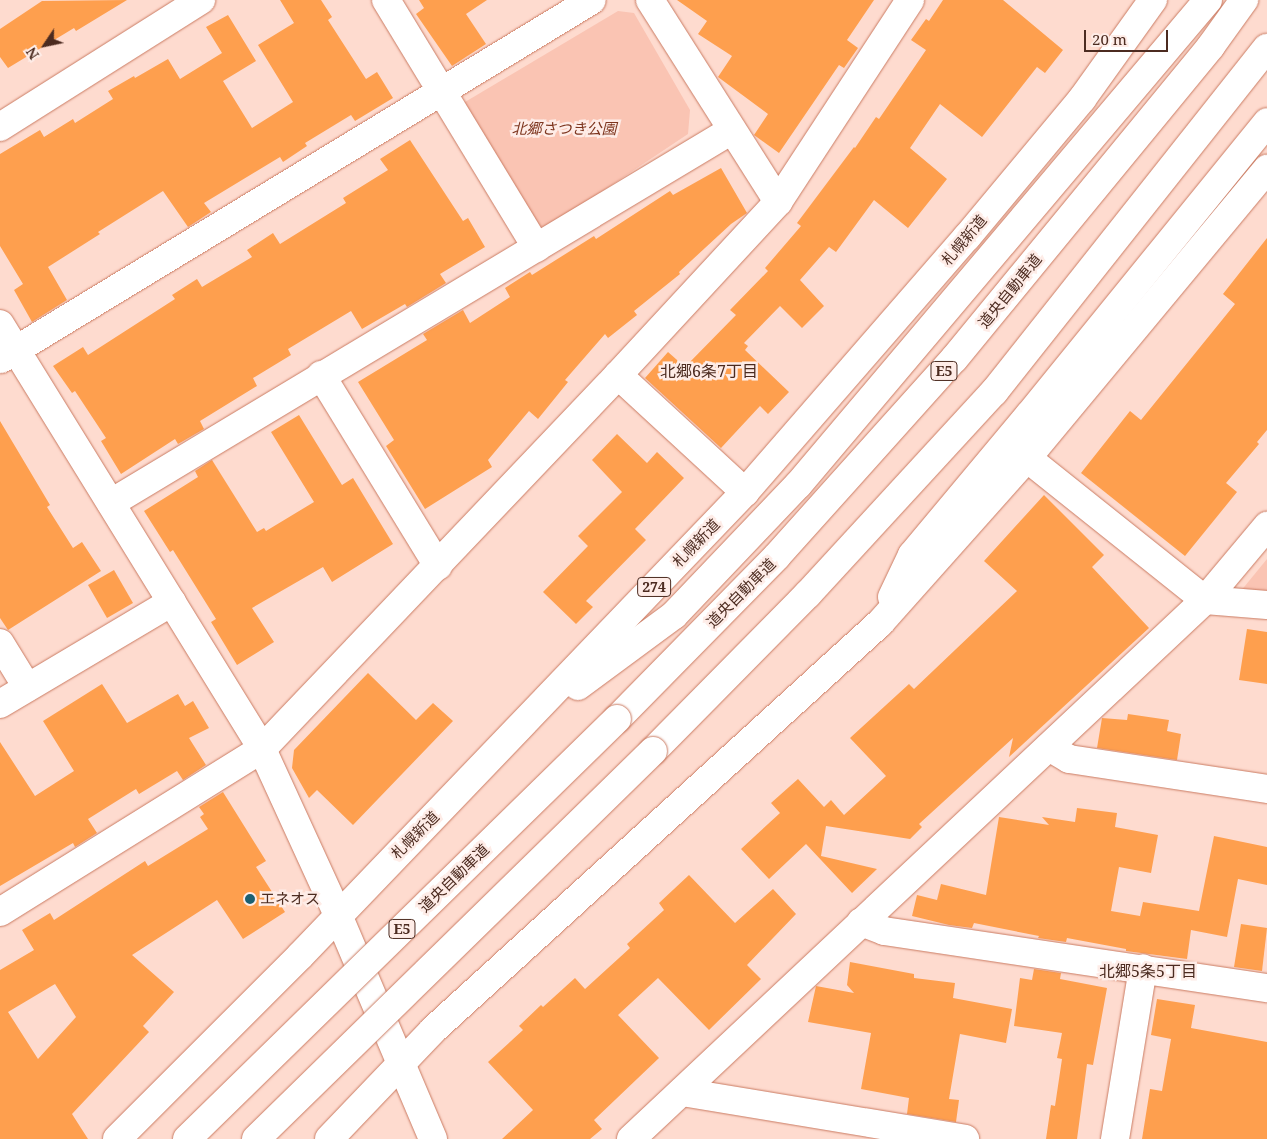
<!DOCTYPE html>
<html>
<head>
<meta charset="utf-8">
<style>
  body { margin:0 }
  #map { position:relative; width:1267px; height:1139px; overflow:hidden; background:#fedbcf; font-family:"Noto Serif","Noto Sans JP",serif }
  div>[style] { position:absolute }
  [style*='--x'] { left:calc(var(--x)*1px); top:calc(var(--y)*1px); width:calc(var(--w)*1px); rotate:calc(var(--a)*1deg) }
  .green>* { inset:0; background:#fac4b3 }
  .building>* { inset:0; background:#fe9f4e }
  .roads { filter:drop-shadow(0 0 1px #ca7b62) drop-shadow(0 0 1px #ca7b62) }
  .minor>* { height:28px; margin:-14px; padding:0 14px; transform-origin:14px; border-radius:14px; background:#fff }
  .highway>* { height:28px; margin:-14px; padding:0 14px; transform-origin:14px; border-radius:14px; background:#fff }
  .bridges { filter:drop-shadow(0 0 1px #ca7b62) drop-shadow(0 0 1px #ca7b62) }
  .highway-bridge>* { height:28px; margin:-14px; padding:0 14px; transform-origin:14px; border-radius:14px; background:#fff }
  .dots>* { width:14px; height:14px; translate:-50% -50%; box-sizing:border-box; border:2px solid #feece7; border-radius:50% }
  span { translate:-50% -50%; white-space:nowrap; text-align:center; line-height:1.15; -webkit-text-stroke:5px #feece7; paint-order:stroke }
  .shield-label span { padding:1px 4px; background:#feece7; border:1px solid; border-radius:4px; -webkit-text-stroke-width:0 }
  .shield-label { font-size:14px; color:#4c2b20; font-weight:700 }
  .park-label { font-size:15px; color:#7e361f; font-style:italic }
  .street-label { font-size:15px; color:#4c2b20 }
  .poi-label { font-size:15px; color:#4c2b20 }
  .left { translate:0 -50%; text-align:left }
  .neighbourhood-label { font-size:16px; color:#4c2b20 }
  .north { position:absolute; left:20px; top:20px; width:50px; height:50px; -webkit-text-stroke:4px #feece7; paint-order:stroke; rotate:236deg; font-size:14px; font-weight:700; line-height:20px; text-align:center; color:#4c2b20 }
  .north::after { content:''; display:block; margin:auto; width:18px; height:22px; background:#4c2b20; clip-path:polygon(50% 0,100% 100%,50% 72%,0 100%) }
  .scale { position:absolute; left:1084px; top:30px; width:84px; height:22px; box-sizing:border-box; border:2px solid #4c2b20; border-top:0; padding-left:6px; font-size:15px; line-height:18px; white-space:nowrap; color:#4c2b20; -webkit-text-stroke:4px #feece7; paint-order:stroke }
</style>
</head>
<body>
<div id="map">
  <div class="green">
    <div style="clip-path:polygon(618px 11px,634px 13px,690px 110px,688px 134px,547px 228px,533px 224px,460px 105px)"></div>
    <div style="clip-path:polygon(1267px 559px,1267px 595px,1240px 592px)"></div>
  </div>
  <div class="building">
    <div style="clip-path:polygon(127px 0,76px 31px,74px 28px,8px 68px,0 57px,0 29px,42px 1px)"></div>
    <div style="clip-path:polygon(280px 0,321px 0,332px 17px,328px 20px,366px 79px,377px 72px,393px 98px,355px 121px,351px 115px,305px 143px,307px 146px,283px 162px,280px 157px,204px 203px,211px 212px,188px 227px,163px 191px,98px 232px,100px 234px,48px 267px,67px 300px,32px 322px,14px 290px,23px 284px,0 246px,0 154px,40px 130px,44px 137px,73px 119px,75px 123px,113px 99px,108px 91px,134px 76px,135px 78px,168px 59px,180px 79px,222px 53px,206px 27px,228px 15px,256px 61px,223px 81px,252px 128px,293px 102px,258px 45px,294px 23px)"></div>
    <div style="clip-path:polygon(419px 0,487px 0,466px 14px,486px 44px,452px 66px,416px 14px,424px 8px)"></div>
    <div style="clip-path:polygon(677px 0,874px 0,847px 40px,858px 48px,844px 68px,839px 65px,779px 153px,754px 135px,768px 114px,718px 77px,732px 56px,698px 34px,707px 21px)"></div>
    <div style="clip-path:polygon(943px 0,1003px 0,1063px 50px,1045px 73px,1037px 67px,982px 137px,940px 104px,910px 148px,947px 179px,908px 228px,874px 200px,836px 252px,829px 247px,800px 280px,824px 306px,802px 328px,780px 306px,744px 343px,748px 346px,745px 350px,789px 392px,768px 414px,760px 406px,721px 448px,645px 378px,668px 352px,685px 367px,736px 315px,730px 310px,768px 271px,765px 268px,801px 226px,797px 223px,854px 147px,855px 148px,876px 117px,879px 119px,926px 50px,911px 40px,926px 19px,929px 21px)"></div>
    <div style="clip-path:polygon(410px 140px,463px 221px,468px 218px,485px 247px,440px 274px,446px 283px,407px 307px,405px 304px,362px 329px,351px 311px,288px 349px,291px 355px,253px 378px,257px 386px,200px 421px,204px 429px,178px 444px,175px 439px,121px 474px,101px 441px,106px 438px,75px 391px,72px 393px,53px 366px,83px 347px,88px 355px,175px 299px,172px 295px,197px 279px,202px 287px,252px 257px,247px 250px,273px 233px,280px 244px,346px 203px,343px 198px,388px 170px,380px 159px)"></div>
    <div style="clip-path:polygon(721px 168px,747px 213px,731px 224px,679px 272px,680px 274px,634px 311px,637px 315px,608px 338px,605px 334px,565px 380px,568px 382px,538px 419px,529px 411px,488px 460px,492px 467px,425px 509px,386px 446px,394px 440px,358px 382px,427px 340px,423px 334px,463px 310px,470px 323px,510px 297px,505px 288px,530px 272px,532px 275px,594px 236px,596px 239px,670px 191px,673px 195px)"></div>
    <div style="clip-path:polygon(1267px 238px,1267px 430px,1257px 442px,1259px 444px,1226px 483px,1237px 492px,1185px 556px,1081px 473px,1130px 411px,1141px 420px,1235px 304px,1223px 294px)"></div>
    <div style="clip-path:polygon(299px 415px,342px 485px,353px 478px,393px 544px,332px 582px,323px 567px,252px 608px,274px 642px,237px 665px,211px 622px,216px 619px,173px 550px,170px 552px,144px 511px,198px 477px,195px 471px,212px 460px,257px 532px,264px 528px,266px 531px,314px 502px,271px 432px)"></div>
    <div style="clip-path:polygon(0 421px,50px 505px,47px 507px,73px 548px,82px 542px,101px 571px,8px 630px,0 618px)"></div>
    <div style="clip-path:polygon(617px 434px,647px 463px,657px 452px,684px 478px,635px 529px,646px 540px,586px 601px,593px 607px,576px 624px,543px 592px,588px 546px,578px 536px,622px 492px,592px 460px)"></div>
    <div style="clip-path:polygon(1044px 495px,1104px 555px,1092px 567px,1149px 628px,1009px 757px,1013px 738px,919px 824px,922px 827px,910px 839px,826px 826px,821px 856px,877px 869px,852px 893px,806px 844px,769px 879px,741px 849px,780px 813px,771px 803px,798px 779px,824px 807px,831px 800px,844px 815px,886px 776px,850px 738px,909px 684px,914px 689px,1017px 591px,984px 561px)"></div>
    <div style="clip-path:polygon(114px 570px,133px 603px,107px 618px,88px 585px)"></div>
    <div style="clip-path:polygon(1247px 629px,1267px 632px,1267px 684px,1239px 680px)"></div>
    <div style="clip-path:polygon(368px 673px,416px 720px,433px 703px,453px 721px,353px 825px,317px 790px,309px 798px,292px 768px,294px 750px)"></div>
    <div style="clip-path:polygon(102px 684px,127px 723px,178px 694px,185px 706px,193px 701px,209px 728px,189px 738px,206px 765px,183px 780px,177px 771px,139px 794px,136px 789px,88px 819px,97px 833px,75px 847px,73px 843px,0 886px,0 742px,35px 796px,74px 771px,43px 721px)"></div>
    <div style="clip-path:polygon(1128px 714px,1169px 720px,1167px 731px,1181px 734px,1177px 760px,1097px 748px,1102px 718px,1127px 720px)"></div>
    <div style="clip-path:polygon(evenodd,223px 792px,266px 861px,256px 867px,285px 912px,243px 939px,217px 900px,132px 955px,174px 992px,143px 1026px,149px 1032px,72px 1114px,88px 1139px,0 1139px,0 970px,34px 950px,22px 930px,50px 913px,54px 920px,145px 861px,148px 866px,208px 829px,200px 817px,204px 814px,199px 807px,223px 792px,55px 984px,76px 1017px,38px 1059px,8px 1012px,55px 984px)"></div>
    <div style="clip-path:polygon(1077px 808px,1117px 813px,1115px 827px,1158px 835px,1151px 873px,1119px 867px,1111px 911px,1140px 916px,1143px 902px,1199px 911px,1214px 836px,1267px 847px,1267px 885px,1238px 879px,1227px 937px,1191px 930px,1187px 959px,1126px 951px,1126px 949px,1067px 938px,1066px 942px,1038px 938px,1039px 936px,974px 923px,972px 928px,949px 925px,912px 916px,917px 895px,937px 900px,941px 884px,986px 895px,999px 817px,1049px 825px,1042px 817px,1075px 822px)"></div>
    <div style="clip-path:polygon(689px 875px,735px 923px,773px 889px,796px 914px,747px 965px,761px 979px,709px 1030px,658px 978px,618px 1015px,659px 1058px,594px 1120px,602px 1129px,590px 1139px,502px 1139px,533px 1110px,488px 1062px,523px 1030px,519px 1026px,541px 1005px,543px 1007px,575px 978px,585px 989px,630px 948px,627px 944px,664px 910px,659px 903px)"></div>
    <div style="clip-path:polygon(1241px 924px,1267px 928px,1262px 971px,1234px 967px)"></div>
    <div style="clip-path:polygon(850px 962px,914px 974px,914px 978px,955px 983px,953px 998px,1012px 1009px,1006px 1043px,960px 1034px,949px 1099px,959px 1100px,956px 1122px,907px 1114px,909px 1098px,861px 1089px,871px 1033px,808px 1022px,816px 986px,854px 993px,847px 985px)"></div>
    <div style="clip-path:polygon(1034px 969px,1061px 973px,1060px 979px,1107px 988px,1093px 1065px,1087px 1064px,1077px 1139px,1046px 1139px,1051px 1105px,1055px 1106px,1062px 1059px,1057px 1058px,1062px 1033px,1014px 1026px,1020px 978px,1032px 980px)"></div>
    <div style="clip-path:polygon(1157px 999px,1195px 1005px,1191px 1028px,1267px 1042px,1267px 1139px,1142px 1139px,1150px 1089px,1162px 1091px,1171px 1039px,1151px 1035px)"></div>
  </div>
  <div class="roads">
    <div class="minor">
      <div style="--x:386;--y:0;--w:290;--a:58.7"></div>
      <div style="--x:650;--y:0;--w:239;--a:57.6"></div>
      <div style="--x:0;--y:127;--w:238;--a:-32.3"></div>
      <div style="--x:0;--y:324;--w:499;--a:58.3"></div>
      <div style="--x:262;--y:749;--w:183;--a:65.4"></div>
      <div style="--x:338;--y:915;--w:243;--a:67"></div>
      <div style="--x:1;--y:359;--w:691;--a:-31.28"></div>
      <div style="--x:321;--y:375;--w:224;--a:58.5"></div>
      <div style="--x:618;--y:375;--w:173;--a:42.7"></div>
      <div style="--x:1027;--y:458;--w:228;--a:38.6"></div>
      <div style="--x:1205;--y:600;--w:62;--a:4.6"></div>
      <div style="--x:111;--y:503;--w:722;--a:-31"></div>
      <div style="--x:0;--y:643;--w:52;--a:58.5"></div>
      <div style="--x:0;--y:704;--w:200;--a:-30.7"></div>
      <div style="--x:1049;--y:747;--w:23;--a:31"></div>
      <div style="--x:1069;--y:759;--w:200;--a:8.6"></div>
      <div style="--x:0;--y:912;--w:309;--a:-31.9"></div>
      <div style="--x:262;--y:749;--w:516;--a:-46.41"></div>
      <div style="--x:618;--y:375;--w:236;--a:-47.2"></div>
      <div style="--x:778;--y:202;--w:241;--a:-56.8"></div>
      <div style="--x:861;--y:922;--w:25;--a:21"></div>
      <div style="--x:884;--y:931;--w:387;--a:8.5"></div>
      <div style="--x:682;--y:1092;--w:287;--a:9.4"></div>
      <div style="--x:631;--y:1139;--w:787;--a:-43.2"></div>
      <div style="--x:1205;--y:600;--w:97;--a:-50"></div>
      <div style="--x:1115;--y:1139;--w:173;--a:-80.7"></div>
    </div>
    <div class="highway">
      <div style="--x:892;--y:597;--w:47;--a:-64.5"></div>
      <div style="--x:912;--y:555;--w:184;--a:-50.1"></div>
      <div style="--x:1030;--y:414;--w:376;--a:-50.9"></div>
      <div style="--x:578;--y:686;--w:119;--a:-36.5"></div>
      <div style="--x:674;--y:615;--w:180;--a:-46.4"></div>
      <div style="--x:798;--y:485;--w:635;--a:-49.79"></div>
      <div style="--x:617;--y:719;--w:228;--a:-45.5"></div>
      <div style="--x:777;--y:556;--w:265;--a:-48.1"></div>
      <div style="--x:954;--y:359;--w:405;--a:-50.6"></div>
      <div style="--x:1211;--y:46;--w:57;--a:-54.3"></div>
      <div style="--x:653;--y:751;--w:221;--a:-45.4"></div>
      <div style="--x:808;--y:594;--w:275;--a:-47.4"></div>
      <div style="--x:994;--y:392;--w:439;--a:-51.6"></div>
      <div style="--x:117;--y:1139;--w:259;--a:-45"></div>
      <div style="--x:300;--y:956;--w:643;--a:-46.2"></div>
      <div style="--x:745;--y:492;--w:338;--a:-49"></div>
      <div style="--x:967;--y:237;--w:180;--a:-50.2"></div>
      <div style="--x:1082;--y:99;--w:122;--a:-54.4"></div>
      <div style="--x:329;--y:1139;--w:151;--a:-46.3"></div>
      <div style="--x:433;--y:1030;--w:605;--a:-42.32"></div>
      <div style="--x:880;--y:623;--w:221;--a:-48.3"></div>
      <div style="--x:1027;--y:458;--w:376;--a:-50.3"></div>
    </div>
  </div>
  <div class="bridges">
    <div class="highway-bridge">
      <div style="--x:187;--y:1139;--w:601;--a:-44.33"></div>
      <div style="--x:256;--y:1139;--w:555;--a:-44.34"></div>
    </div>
  </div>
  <div class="dots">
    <div style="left:250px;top:899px;background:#1b6072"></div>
  </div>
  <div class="shield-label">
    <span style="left:944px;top:371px">E5</span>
    <span style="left:654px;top:587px">274</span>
    <span style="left:402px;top:929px">E5</span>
  </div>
  <div class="park-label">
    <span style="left:564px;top:129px">北郷さつき公園</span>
  </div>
  <div class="street-label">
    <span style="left:964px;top:240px;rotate:-50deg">札幌新道</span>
    <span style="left:1010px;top:291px;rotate:-51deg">道央自動車道</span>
    <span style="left:696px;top:543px;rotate:-46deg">札幌新道</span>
    <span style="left:741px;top:593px;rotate:-45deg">道央自動車道</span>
    <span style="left:415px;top:835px;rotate:-45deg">札幌新道</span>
    <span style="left:454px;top:878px;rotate:-44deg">道央自動車道</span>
  </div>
  <div class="poi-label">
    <span class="left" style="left:260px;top:899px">エネオス</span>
  </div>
  <div class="neighbourhood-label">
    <span style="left:709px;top:371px">北郷6条7丁目</span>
    <span style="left:1148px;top:971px">北郷5条5丁目</span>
  </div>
  <div class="north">N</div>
  <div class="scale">20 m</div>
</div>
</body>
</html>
